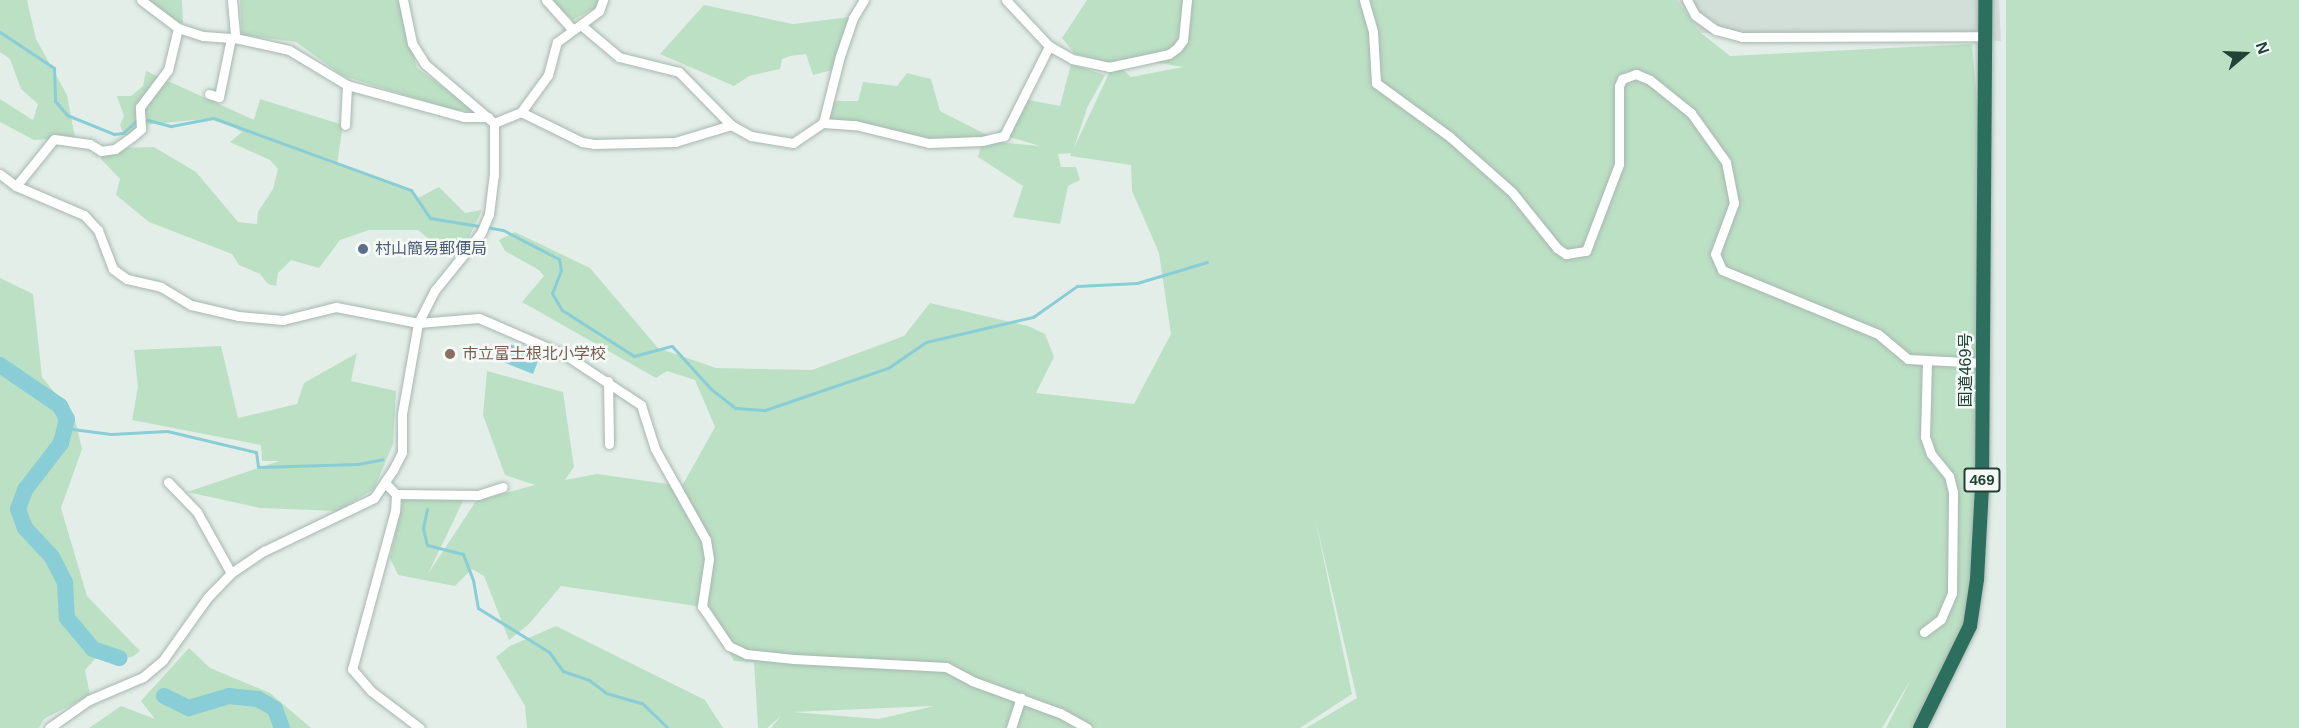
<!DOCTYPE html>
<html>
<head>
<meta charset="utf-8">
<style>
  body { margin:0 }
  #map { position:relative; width:2299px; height:728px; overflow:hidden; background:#e4eee9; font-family:Arial,"Noto Sans JP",sans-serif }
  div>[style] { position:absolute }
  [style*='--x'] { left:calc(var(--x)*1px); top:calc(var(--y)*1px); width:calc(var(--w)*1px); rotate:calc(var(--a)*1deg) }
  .built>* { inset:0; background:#d2ded8 }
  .green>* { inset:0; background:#bce0c4 }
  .water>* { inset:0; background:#89cdd6 }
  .stream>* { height:3px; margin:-1.5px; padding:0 1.5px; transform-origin:1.5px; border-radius:1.5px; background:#89cdd6 }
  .river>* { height:16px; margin:-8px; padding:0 8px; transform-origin:8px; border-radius:8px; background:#89cdd6 }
  .roads { filter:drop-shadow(0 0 2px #a6b7b0) drop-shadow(0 0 2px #a6b7b0) }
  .minor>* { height:9px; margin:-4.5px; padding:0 4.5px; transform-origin:4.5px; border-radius:4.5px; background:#fff }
  .highway>* { height:14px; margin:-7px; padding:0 7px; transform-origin:7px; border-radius:7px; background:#2c6f5f }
  .dots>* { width:16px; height:16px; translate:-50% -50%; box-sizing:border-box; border:3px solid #f5faf7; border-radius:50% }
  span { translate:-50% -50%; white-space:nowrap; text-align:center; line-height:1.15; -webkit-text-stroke:5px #f5faf7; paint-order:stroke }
  .shield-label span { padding:2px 4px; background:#f5faf7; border:2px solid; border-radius:4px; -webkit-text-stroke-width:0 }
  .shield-label { font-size:15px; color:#224137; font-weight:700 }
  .service-label { font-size:16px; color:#4e5e75 }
  .left { translate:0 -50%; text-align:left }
  .education-label { font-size:16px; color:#785e54 }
  .street-label { font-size:16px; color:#224137 }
  .north { position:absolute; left:2215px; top:24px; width:60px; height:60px; -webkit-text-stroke:4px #f5faf7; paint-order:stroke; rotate:71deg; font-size:16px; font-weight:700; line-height:24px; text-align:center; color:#224137 }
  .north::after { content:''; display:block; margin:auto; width:21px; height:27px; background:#224137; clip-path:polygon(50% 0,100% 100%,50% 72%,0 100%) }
</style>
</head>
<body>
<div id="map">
  <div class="built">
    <div style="clip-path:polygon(1677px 0,1999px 0,2001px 41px,1701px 33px)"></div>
  </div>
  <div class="green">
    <div style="clip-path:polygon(0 0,27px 0,36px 39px,67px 95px,75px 138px,34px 140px,0 122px,0 99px,33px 120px,38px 104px,21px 89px,10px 59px,0 52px)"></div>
    <div style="clip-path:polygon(146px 0,182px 0,183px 24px,156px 9px)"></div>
    <div style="clip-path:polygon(240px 0,399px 0,417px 68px,475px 111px,454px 110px,343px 76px,296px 42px,242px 35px)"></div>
    <div style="clip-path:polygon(550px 0,598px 0,597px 7px,573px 20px)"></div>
    <div style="clip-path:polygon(evenodd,1087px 0,1677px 0,1701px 33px,1730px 56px,1972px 44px,1982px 157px,1977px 584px,1948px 677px,1914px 728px,1886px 728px,1911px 679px,1882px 728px,1306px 728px,1357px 698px,1315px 518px,1352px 694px,1300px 728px,771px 728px,781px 716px,767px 728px,758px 728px,754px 662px,734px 661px,703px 607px,561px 586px,529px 624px,509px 640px,484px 576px,472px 569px,455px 586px,398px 575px,390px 558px,403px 499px,413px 494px,464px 499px,428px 574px,476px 501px,535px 485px,505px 475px,483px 415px,487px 371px,563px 392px,574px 467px,565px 480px,597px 474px,682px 486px,715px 427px,695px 380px,667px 371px,656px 378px,522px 302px,544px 276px,539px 270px,505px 251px,499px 240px,515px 232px,590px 268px,658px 348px,716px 368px,812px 370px,904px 336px,930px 303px,1028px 326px,1045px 334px,1054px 357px,1036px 393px,1134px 404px,1171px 334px,1159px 253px,1132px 191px,1131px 165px,1070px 156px,1071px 153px,1058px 154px,1061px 167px,1076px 167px,1080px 180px,1068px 186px,1060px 224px,1013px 217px,1023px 186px,978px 157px,982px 142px,936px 142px,824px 122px,827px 101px,858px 101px,863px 82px,897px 86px,907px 73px,931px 79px,940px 111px,993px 138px,985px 141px,1040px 146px,1003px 135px,1024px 99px,1060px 106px,1071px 64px,1105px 75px,1087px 108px,1074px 148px,1111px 69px,1123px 70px,1131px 77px,1183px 67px,1135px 59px,1107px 62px,1075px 54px,1062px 38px,1087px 0,934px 706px,879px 719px,793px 712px,933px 706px,934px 706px)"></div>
    <div style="clip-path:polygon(2006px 0,2299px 0,2299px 728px,2006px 728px)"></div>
    <div style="clip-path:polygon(704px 5px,793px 24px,850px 17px,836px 69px,813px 75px,806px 54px,790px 56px,782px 59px,780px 69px,749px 76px,734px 86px,660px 54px)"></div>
    <div style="clip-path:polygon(146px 71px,254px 120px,260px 99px,343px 125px,337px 164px,409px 190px,418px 198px,439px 187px,465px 213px,482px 210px,463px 250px,434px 243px,418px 230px,369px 230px,340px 240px,319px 268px,291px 260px,278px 273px,276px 286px,268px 284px,260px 274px,239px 265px,232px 254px,149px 222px,116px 195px,120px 179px,100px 158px,117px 148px,154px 147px,196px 172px,238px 222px,257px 224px,258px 212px,273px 189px,278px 169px,270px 160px,230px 142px,242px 132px,216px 118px,143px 125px,133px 136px,124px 135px,120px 125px,124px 116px,117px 96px,131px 96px,143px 86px)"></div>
    <div style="clip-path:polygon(0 278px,33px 294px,42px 377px,74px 416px,82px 449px,61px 508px,87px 596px,140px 651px,132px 657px,95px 659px,85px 670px,90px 695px,44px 719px,39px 728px,0 728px)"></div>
    <div style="clip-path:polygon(221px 346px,238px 418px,297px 404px,304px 383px,357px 353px,351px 381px,396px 391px,393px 444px,374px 489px,338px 511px,260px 508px,187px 492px,279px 461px,262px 461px,261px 445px,132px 420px,138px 387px,134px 350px)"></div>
    <div style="clip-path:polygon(556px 626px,705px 700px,723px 728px,527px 728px,525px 706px,496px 657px,510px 646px)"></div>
    <div style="clip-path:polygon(189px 648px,210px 668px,270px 693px,311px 728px,89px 728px,121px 706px,155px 719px,141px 701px)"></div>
  </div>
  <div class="water">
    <div style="clip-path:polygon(510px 344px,540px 356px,533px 374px,503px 362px)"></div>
  </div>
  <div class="stream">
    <div style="--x:0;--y:32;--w:65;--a:33.7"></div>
    <div style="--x:54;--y:68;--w:33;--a:88"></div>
    <div style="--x:55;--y:101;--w:18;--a:49"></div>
    <div style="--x:67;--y:115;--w:51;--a:22"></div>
    <div style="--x:114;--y:134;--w:9;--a:-6"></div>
    <div style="--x:123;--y:133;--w:18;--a:-43"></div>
    <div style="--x:136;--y:121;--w:12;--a:-5"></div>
    <div style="--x:148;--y:120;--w:24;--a:15"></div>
    <div style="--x:171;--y:126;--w:43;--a:-10.8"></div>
    <div style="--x:213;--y:118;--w:211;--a:20"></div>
    <div style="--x:411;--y:190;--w:34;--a:56"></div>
    <div style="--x:430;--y:218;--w:74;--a:9.3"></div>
    <div style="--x:503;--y:230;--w:63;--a:27.4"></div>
    <div style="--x:559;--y:259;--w:11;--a:80"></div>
    <div style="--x:561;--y:270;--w:25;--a:111"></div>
    <div style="--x:552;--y:293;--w:20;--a:60"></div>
    <div style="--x:562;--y:310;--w:85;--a:32.6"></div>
    <div style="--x:634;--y:356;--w:39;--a:-15"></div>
    <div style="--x:672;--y:346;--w:58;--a:47.8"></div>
    <div style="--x:711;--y:389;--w:31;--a:38"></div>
    <div style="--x:735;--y:408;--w:30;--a:4"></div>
    <div style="--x:765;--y:410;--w:130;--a:-18.9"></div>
    <div style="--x:888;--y:368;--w:46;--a:-34.4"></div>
    <div style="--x:926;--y:342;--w:110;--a:-13.2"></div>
    <div style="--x:1033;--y:317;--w:54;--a:-35.2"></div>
    <div style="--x:1077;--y:286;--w:60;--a:-2.9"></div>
    <div style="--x:1137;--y:283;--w:73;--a:-16.7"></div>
    <div style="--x:65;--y:428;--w:46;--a:7.4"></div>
    <div style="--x:111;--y:434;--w:56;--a:-3.1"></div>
    <div style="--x:167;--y:431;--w:91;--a:13.3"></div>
    <div style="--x:256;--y:452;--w:15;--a:82"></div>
    <div style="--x:258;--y:467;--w:100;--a:-1.7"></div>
    <div style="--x:358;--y:464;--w:25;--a:-11"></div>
    <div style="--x:427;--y:509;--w:19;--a:102"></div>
    <div style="--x:423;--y:528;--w:17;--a:77"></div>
    <div style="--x:427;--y:545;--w:37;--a:14"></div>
    <div style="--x:463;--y:554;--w:28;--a:69"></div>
    <div style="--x:473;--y:580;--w:28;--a:80"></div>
    <div style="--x:478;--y:608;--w:84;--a:31.8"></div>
    <div style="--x:549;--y:652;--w:24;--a:54"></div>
    <div style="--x:563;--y:671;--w:28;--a:19"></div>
    <div style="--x:589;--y:680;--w:21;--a:37"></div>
    <div style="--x:606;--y:693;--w:37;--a:16"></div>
    <div style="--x:642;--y:703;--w:36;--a:44"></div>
  </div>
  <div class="river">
    <div style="--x:0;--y:365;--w:73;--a:34.3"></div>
    <div style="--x:60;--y:406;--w:15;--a:62"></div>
    <div style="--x:67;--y:419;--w:25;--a:104"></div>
    <div style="--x:61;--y:443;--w:59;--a:127.5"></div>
    <div style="--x:25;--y:490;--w:20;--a:110"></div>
    <div style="--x:18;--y:509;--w:20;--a:70"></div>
    <div style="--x:25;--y:528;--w:40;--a:47"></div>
    <div style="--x:52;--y:557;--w:28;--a:63"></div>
    <div style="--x:65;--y:582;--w:36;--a:87"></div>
    <div style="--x:67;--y:618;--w:40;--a:50"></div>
    <div style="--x:93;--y:649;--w:28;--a:19"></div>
    <div style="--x:164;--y:696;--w:28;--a:26"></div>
    <div style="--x:189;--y:708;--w:42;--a:-16.7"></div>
    <div style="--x:229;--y:696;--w:29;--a:6"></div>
    <div style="--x:258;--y:699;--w:20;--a:30"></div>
    <div style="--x:275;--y:709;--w:20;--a:70"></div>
  </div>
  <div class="roads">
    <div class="minor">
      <div style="--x:141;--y:0;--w:46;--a:37.1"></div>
      <div style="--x:178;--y:28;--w:26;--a:18"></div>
      <div style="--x:203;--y:36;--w:32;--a:4"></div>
      <div style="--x:235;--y:38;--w:55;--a:12.5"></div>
      <div style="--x:289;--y:50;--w:68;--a:31.1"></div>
      <div style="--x:347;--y:85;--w:121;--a:15.3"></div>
      <div style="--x:464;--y:117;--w:24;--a:0"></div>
      <div style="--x:232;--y:0;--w:38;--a:85"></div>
      <div style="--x:546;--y:0;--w:39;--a:48"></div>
      <div style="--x:1006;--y:0;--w:63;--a:46.9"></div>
      <div style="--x:1049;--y:46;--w:26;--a:29"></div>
      <div style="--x:1072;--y:59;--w:38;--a:12"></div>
      <div style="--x:1109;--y:67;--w:61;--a:-12.2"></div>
      <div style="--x:1169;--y:54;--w:10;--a:-37"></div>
      <div style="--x:1177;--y:48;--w:10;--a:-53"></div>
      <div style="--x:1183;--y:40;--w:40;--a:-84.3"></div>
      <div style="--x:1364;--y:0;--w:33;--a:74"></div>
      <div style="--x:1373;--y:32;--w:51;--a:86.6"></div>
      <div style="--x:1376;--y:83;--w:92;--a:36.1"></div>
      <div style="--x:1450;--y:137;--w:83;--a:41.6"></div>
      <div style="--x:1512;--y:192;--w:72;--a:51.2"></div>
      <div style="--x:1557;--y:248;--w:11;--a:34"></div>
      <div style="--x:1566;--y:254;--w:20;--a:-9"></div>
      <div style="--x:1586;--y:251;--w:93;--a:-69.2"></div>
      <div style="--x:1619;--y:164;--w:78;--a:-90"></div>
      <div style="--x:1619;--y:86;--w:8;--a:-67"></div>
      <div style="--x:1622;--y:79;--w:15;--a:-20"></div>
      <div style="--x:1636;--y:74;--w:15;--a:23"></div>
      <div style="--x:1650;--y:80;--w:53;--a:38.8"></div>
      <div style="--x:1691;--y:113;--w:60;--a:54.5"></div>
      <div style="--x:1726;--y:162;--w:42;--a:79"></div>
      <div style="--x:1734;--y:203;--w:54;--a:110.4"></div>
      <div style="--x:1715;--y:254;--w:17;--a:66"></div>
      <div style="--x:1722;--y:270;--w:169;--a:22.3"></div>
      <div style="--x:1878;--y:334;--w:39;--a:40"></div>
      <div style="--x:1908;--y:359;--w:75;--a:3.1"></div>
      <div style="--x:1687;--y:0;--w:17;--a:62"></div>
      <div style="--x:1695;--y:15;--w:26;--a:36"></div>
      <div style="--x:1716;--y:30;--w:27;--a:15"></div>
      <div style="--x:1742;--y:37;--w:242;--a:-0.2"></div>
      <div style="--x:581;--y:25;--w:50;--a:40.1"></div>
      <div style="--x:619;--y:57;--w:62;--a:14"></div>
      <div style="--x:679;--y:72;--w:74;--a:45.5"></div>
      <div style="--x:209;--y:94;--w:10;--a:17"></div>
      <div style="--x:219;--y:97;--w:60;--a:-78.5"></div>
      <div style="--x:521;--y:112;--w:68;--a:26.2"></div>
      <div style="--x:582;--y:142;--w:12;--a:9"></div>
      <div style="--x:594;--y:144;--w:81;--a:-1.4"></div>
      <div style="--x:675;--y:142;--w:59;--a:-16.9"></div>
      <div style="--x:731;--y:125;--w:23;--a:29"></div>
      <div style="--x:751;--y:136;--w:43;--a:9.5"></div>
      <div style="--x:793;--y:143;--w:36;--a:-34"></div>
      <div style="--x:823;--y:123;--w:32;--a:4"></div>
      <div style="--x:855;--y:125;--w:76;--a:13.7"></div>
      <div style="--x:929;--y:143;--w:53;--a:-2.2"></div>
      <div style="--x:982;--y:141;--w:23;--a:-13"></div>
      <div style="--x:1004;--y:136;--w:101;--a:-63.4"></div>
      <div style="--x:494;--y:123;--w:29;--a:-22"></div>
      <div style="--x:521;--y:112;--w:46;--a:-53.9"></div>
      <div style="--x:548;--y:75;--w:34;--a:-75"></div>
      <div style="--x:557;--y:42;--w:52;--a:-36.4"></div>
      <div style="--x:599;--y:11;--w:12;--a:-70"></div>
      <div style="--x:823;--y:123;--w:69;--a:-75.8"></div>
      <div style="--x:840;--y:56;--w:40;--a:-71.1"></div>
      <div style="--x:853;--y:18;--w:21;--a:-59"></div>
      <div style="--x:345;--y:125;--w:40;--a:-87.1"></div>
      <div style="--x:0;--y:174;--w:20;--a:37"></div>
      <div style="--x:16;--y:186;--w:74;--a:23.1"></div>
      <div style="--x:84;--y:215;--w:21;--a:47"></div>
      <div style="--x:98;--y:230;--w:42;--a:69"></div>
      <div style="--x:113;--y:269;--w:17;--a:36"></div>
      <div style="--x:127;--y:279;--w:35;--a:13"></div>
      <div style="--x:161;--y:287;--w:35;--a:31"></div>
      <div style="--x:191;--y:305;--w:48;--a:13.2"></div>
      <div style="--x:238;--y:316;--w:45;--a:5.1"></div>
      <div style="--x:283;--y:320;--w:55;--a:-13.8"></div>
      <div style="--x:336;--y:307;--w:84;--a:11"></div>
      <div style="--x:418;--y:323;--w:61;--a:-4.7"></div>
      <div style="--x:479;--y:318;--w:96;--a:23.4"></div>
      <div style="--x:567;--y:356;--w:89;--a:33.5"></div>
      <div style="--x:641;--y:405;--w:46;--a:72.3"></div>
      <div style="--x:655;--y:449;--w:104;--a:60.7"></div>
      <div style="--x:706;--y:540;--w:19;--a:81"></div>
      <div style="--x:709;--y:559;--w:48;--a:98.5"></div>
      <div style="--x:702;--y:606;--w:48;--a:56"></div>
      <div style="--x:729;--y:646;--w:19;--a:25"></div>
      <div style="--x:746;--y:654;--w:48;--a:5.9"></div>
      <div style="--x:794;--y:659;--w:152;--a:3"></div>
      <div style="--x:946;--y:667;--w:30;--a:28"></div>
      <div style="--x:972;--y:681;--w:94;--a:20"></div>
      <div style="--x:1060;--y:713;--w:31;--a:29"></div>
      <div style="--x:16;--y:186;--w:60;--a:-51"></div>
      <div style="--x:54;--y:139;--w:36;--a:8"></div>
      <div style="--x:90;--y:144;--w:13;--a:32"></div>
      <div style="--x:101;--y:151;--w:14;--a:-8"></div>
      <div style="--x:115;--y:149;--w:22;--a:-36"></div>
      <div style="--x:133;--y:136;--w:11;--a:-41"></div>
      <div style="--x:141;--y:129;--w:22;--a:-93"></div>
      <div style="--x:140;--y:107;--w:46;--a:-52.9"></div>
      <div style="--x:168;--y:70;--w:43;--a:-76.6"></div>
      <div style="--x:608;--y:381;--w:63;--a:89.1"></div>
      <div style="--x:168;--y:482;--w:42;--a:46"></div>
      <div style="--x:197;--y:512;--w:70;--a:60.9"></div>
      <div style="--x:386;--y:484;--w:14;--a:45"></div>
      <div style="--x:396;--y:494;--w:17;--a:93"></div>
      <div style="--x:395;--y:511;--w:164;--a:105.2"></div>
      <div style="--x:352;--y:669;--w:29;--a:49"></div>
      <div style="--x:371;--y:691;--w:61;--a:37.1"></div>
      <div style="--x:396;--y:494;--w:82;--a:0.7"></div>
      <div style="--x:478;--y:495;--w:26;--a:-18"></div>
      <div style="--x:1924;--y:632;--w:21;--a:-37"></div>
      <div style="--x:1941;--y:619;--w:28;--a:-67"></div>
      <div style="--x:1952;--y:593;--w:101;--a:-89.4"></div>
      <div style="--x:1953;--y:492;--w:16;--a:-104"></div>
      <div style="--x:1949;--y:476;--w:28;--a:-129"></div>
      <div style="--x:1931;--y:454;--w:18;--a:-109"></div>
      <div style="--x:1925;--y:437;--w:74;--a:-88.5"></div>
      <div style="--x:49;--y:728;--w:49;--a:-35"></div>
      <div style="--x:89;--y:700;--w:59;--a:-23.1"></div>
      <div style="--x:143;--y:677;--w:26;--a:-40"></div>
      <div style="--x:163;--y:660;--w:76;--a:-54.6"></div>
      <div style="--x:207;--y:598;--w:35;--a:-46"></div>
      <div style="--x:231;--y:573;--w:40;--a:-34"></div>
      <div style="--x:264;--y:551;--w:122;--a:-25.7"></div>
      <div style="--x:374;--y:498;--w:34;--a:-56"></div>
      <div style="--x:393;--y:470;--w:20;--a:-63"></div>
      <div style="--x:402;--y:452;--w:38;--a:-90"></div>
      <div style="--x:402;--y:414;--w:92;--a:-80"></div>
      <div style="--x:418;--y:323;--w:37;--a:-63"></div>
      <div style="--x:435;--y:290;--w:73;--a:-51.1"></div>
      <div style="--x:481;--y:233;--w:21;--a:-67"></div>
      <div style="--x:489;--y:214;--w:38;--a:-83"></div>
      <div style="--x:494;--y:176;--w:53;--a:-90"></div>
      <div style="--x:494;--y:123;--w:91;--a:-139.5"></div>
      <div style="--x:425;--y:64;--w:25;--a:-122"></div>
      <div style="--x:412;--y:43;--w:44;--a:-101.8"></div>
      <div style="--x:1011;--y:728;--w:32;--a:-72"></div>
    </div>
    <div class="highway">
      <div style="--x:1920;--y:728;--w:114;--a:-63.9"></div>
      <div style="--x:1970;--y:626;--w:48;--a:-81.5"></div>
      <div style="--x:1977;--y:579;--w:92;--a:-86.9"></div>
      <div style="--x:1982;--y:487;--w:487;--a:-89.6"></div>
    </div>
  </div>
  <div class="dots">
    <div style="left:363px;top:249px;background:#5c6f8a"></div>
    <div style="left:450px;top:354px;background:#8d6e63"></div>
  </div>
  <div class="shield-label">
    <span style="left:1982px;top:480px">469</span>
  </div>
  <div class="service-label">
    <span class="left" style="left:375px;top:249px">村山簡易郵便局</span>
  </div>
  <div class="education-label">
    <span class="left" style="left:462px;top:354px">市立富士根北小学校</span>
  </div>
  <div class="street-label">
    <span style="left:1966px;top:370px;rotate:-90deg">国道469号</span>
  </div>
  <div class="north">N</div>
</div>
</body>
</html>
